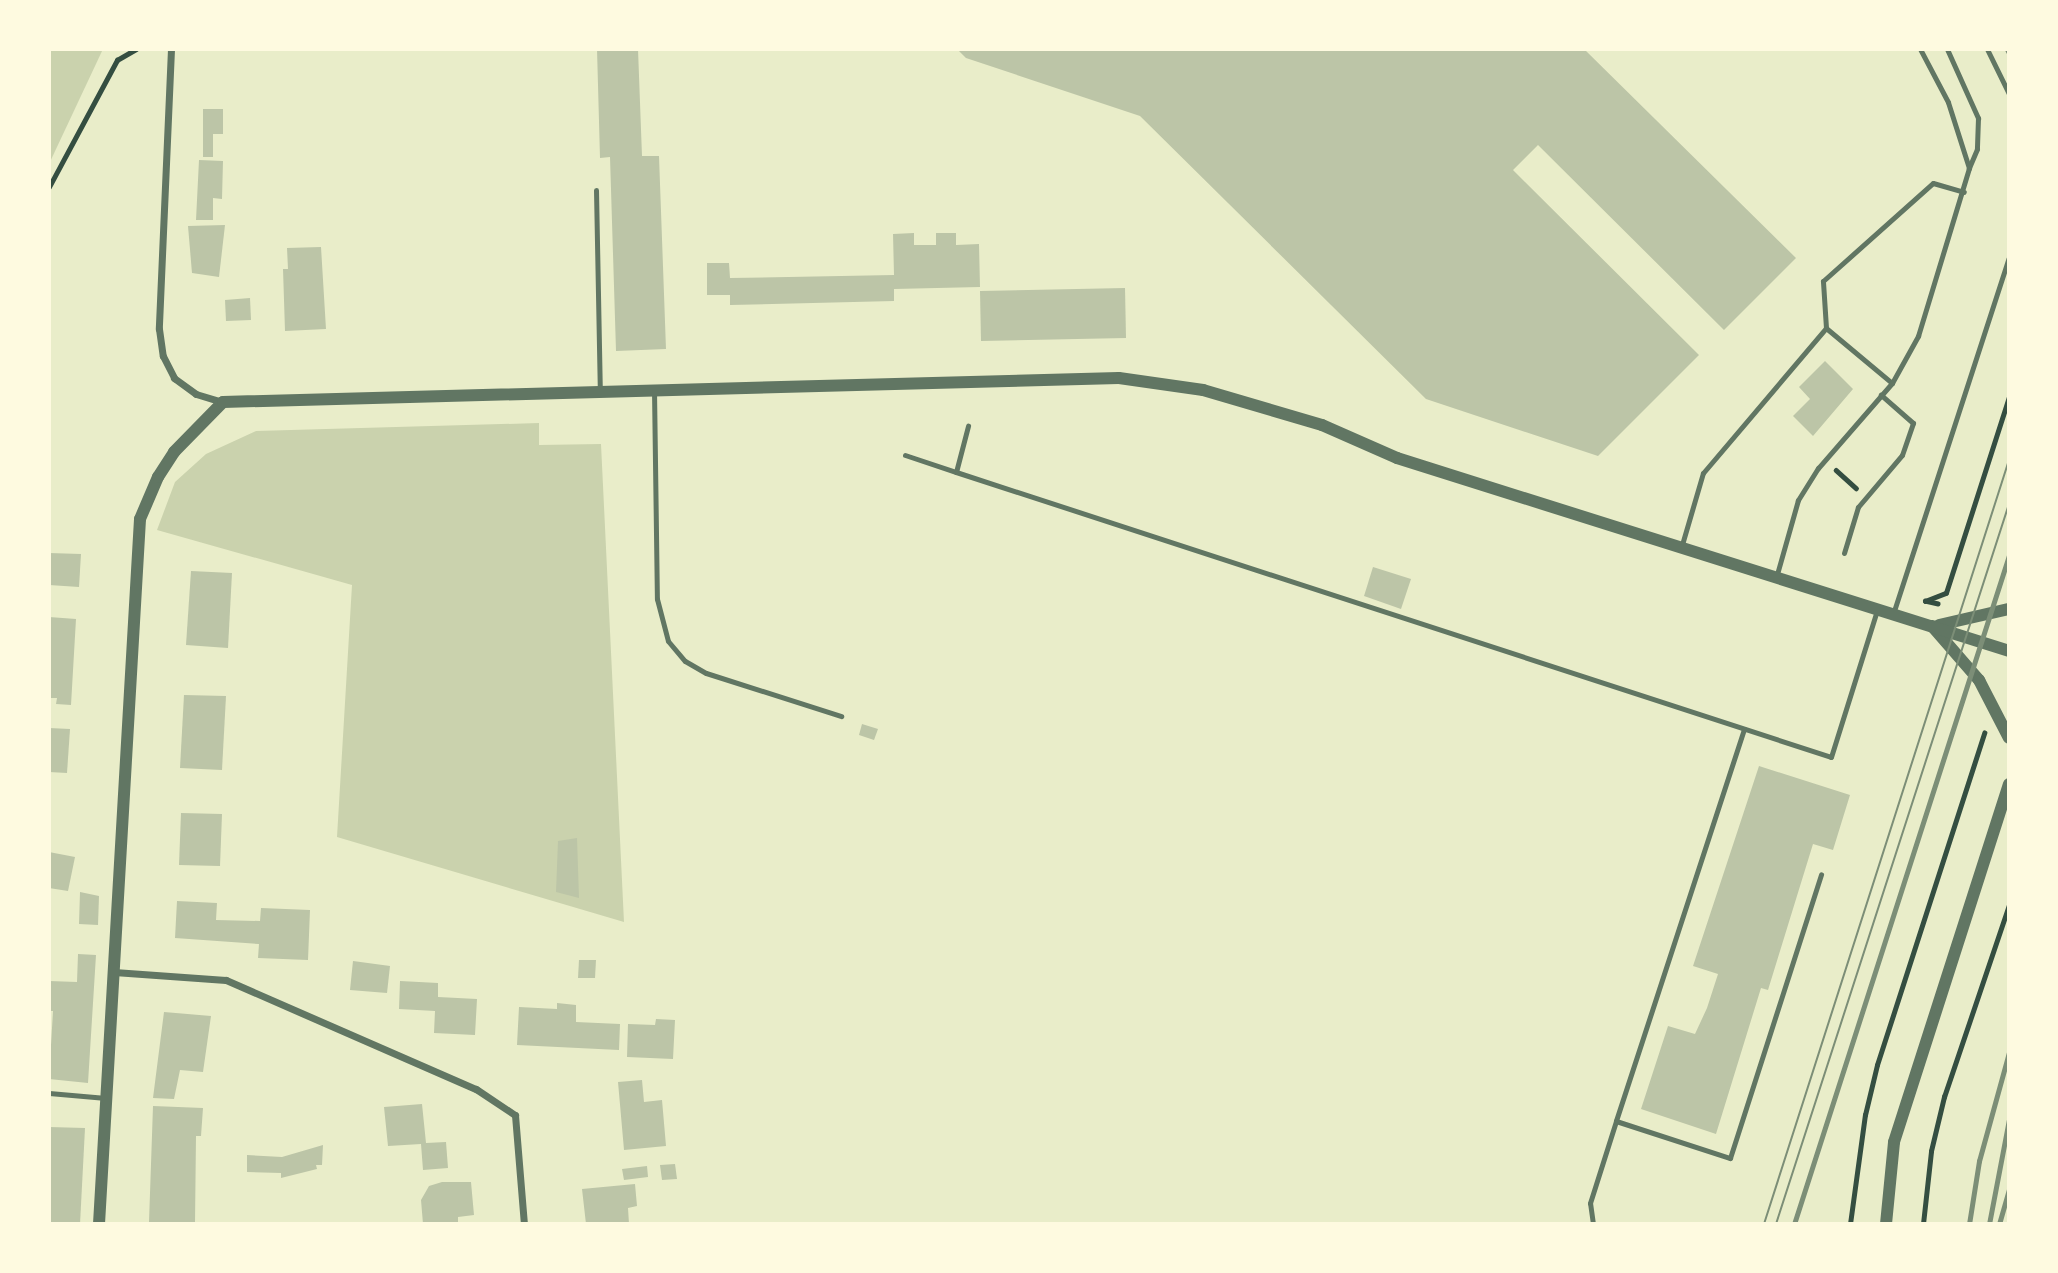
<!DOCTYPE html>
<html>
<head>
<meta charset="utf-8">
<style>
  body { margin:0 }
  #map { position:relative; width:2058px; height:1273px; overflow:hidden; background:#e9edc9; font-family:"Source Sans 3",sans-serif }
  div>[style] { position:absolute }
  [style*='--x'] { left:calc(var(--x)*1px); top:calc(var(--y)*1px); width:calc(var(--w)*1px); rotate:calc(var(--a)*1deg) }
  .green>* { inset:0; background:#cad2ad }
  .building>* { inset:0; background:#bcc5a7 }
  .path>* { height:4.5px; margin:-2.25px; padding:0 2.25px; transform-origin:2.25px; border-radius:2.25px; background:#344e41 }
  .service>* { height:5px; margin:-2.5px; padding:0 2.5px; transform-origin:2.5px; border-radius:2.5px; background:#617663 }
  .minor>* { height:7px; margin:-3.5px; padding:0 3.5px; transform-origin:3.5px; border-radius:3.5px; background:#617663 }
  .tertiary>* { height:12px; margin:-6px; padding:0 6px; transform-origin:6px; border-radius:6px; background:#617663 }
  .tram>* { height:2px; margin:-1px; padding:0 1px; transform-origin:1px; border-radius:1px; background:#7c8e77 }
  .rail>* { height:5px; margin:-2.5px; padding:0 2.5px; transform-origin:2.5px; border-radius:2.5px; background:#7c8e77 }
  span { translate:-50% -50%; white-space:nowrap; text-align:center; line-height:1.15; -webkit-text-stroke:7px #fefae0; paint-order:stroke }
  .frame { position:absolute; inset:0; border:51px solid #fefae0; pointer-events:none }
</style>
</head>
<body>
<div id="map">
  <div class="green">
    <div style="clip-path:polygon(49px 49px,103px 49px,49px 164px)"></div>
    <div style="clip-path:polygon(539px 423px,539px 445px,601px 444px,624px 922px,337px 837px,352px 585px,157px 530px,175px 482px,206px 454px,256px 431px)"></div>
  </div>
  <div class="building">
    <div style="clip-path:polygon(597px 49px,638px 49px,642px 156px,659px 156px,666px 349px,616px 351px,610px 157px,600px 158px)"></div>
    <div style="clip-path:polygon(957px 49px,1584px 49px,1796px 258px,1724px 330px,1538px 145px,1513px 170px,1699px 355px,1598px 456px,1426px 399px,1140px 116px,966px 58px)"></div>
    <div style="clip-path:polygon(203px 109px,223px 109px,223px 134px,213px 134px,213px 157px,203px 157px)"></div>
    <div style="clip-path:polygon(199px 160px,223px 161px,222px 199px,213px 198px,213px 220px,196px 220px)"></div>
    <div style="clip-path:polygon(225px 225px,219px 277px,192px 273px,188px 226px)"></div>
    <div style="clip-path:polygon(914px 233px,914px 245px,936px 245px,936px 233px,956px 233px,956px 245px,979px 244px,980px 287px,894px 289px,894px 301px,730px 305px,730px 295px,707px 295px,707px 263px,729px 263px,730px 278px,894px 275px,893px 234px)"></div>
    <div style="clip-path:polygon(321px 247px,326px 329px,285px 331px,283px 269px,288px 269px,287px 248px)"></div>
    <div style="clip-path:polygon(1125px 288px,1126px 338px,981px 341px,980px 291px)"></div>
    <div style="clip-path:polygon(250px 298px,251px 320px,226px 321px,225px 300px)"></div>
    <div style="clip-path:polygon(1825px 361px,1853px 389px,1813px 436px,1793px 416px,1810px 399px,1799px 387px)"></div>
    <div style="clip-path:polygon(49px 553px,81px 554px,79px 587px,49px 585px)"></div>
    <div style="clip-path:polygon(1373px 567px,1411px 579px,1401px 609px,1364px 596px)"></div>
    <div style="clip-path:polygon(191px 571px,232px 573px,228px 648px,186px 645px)"></div>
    <div style="clip-path:polygon(49px 617px,76px 619px,71px 705px,56px 704px,57px 698px,49px 698px)"></div>
    <div style="clip-path:polygon(184px 695px,226px 696px,222px 770px,180px 768px)"></div>
    <div style="clip-path:polygon(862px 724px,878px 729px,874px 740px,859px 735px)"></div>
    <div style="clip-path:polygon(49px 728px,70px 729px,67px 773px,49px 772px)"></div>
    <div style="clip-path:polygon(1759px 766px,1850px 795px,1833px 850px,1813px 844px,1768px 990px,1761px 988px,1716px 1134px,1641px 1109px,1668px 1026px,1695px 1034px,1707px 1008px,1718px 974px,1693px 966px)"></div>
    <div style="clip-path:polygon(181px 813px,222px 814px,220px 866px,179px 865px)"></div>
    <div style="clip-path:polygon(577px 838px,579px 898px,556px 892px,558px 841px)"></div>
    <div style="clip-path:polygon(49px 852px,75px 857px,68px 891px,49px 888px)"></div>
    <div style="clip-path:polygon(80px 892px,99px 896px,98px 925px,79px 924px)"></div>
    <div style="clip-path:polygon(177px 901px,217px 903px,216px 920px,260px 921px,261px 908px,310px 910px,308px 960px,258px 958px,259px 944px,175px 938px)"></div>
    <div style="clip-path:polygon(78px 954px,96px 955px,88px 1083px,49px 1079px,53px 1011px,49px 1011px,49px 981px,77px 982px)"></div>
    <div style="clip-path:polygon(579px 960px,596px 960px,595px 978px,578px 978px)"></div>
    <div style="clip-path:polygon(353px 961px,390px 966px,387px 993px,350px 990px)"></div>
    <div style="clip-path:polygon(400px 981px,438px 983px,438px 997px,477px 999px,475px 1035px,434px 1033px,435px 1011px,399px 1009px)"></div>
    <div style="clip-path:polygon(557px 1003px,576px 1005px,576px 1022px,620px 1024px,619px 1050px,517px 1045px,519px 1007px,557px 1009px)"></div>
    <div style="clip-path:polygon(164px 1012px,211px 1016px,203px 1072px,180px 1070px,174px 1099px,153px 1098px)"></div>
    <div style="clip-path:polygon(656px 1019px,675px 1020px,673px 1059px,627px 1057px,628px 1024px,655px 1025px)"></div>
    <div style="clip-path:polygon(642px 1080px,644px 1102px,662px 1100px,666px 1146px,624px 1150px,618px 1082px)"></div>
    <div style="clip-path:polygon(422px 1104px,426px 1143px,446px 1142px,448px 1168px,423px 1170px,421px 1144px,388px 1146px,384px 1107px)"></div>
    <div style="clip-path:polygon(153px 1106px,203px 1108px,201px 1136px,196px 1136px,195px 1223px,149px 1222px)"></div>
    <div style="clip-path:polygon(49px 1127px,85px 1128px,80px 1224px,49px 1224px)"></div>
    <div style="clip-path:polygon(323px 1145px,322px 1165px,316px 1165px,317px 1169px,281px 1178px,281px 1173px,247px 1172px,247px 1155px,282px 1157px)"></div>
    <div style="clip-path:polygon(675px 1164px,677px 1179px,662px 1180px,660px 1165px)"></div>
    <div style="clip-path:polygon(647px 1166px,648px 1177px,624px 1180px,622px 1169px)"></div>
    <div style="clip-path:polygon(442px 1182px,471px 1182px,474px 1215px,458px 1217px,458px 1222px,423px 1224px,421px 1200px,429px 1186px)"></div>
    <div style="clip-path:polygon(635px 1184px,637px 1206px,628px 1208px,629px 1224px,586px 1224px,582px 1189px)"></div>
  </div>
  <div class="path">
    <div style="--x:49;--y:187;--w:144;--a:-61.8"></div>
    <div style="--x:117;--y:60;--w:22;--a:-30"></div>
    <div style="--x:1836;--y:470;--w:27;--a:42"></div>
    <div style="--x:1938;--y:604;--w:13;--a:-167"></div>
    <div style="--x:1925;--y:601;--w:22;--a:-21"></div>
    <div style="--x:1946;--y:593;--w:206;--a:-72.2"></div>
    <div style="--x:1850;--y:1224;--w:110;--a:-82.2"></div>
    <div style="--x:1865;--y:1115;--w:51;--a:-76.5"></div>
    <div style="--x:1877;--y:1065;--w:349;--a:-72.1"></div>
    <div style="--x:1923;--y:1224;--w:73;--a:-83.7"></div>
    <div style="--x:1931;--y:1151;--w:56;--a:-76.5"></div>
    <div style="--x:1944;--y:1097;--w:203;--a:-71.3"></div>
  </div>
  <div class="service">
    <div style="--x:1947;--y:49;--w:76;--a:65.8"></div>
    <div style="--x:1978;--y:118;--w:31;--a:92"></div>
    <div style="--x:1977;--y:149;--w:21;--a:113"></div>
    <div style="--x:1987;--y:49;--w:50;--a:63.9"></div>
    <div style="--x:596;--y:190;--w:200;--a:88.9"></div>
    <div style="--x:1826;--y:328;--w:47;--a:-93.7"></div>
    <div style="--x:1823;--y:281;--w:147;--a:-41.7"></div>
    <div style="--x:1933;--y:183;--w:32;--a:16"></div>
    <div style="--x:1892;--y:383;--w:54;--a:-61"></div>
    <div style="--x:1918;--y:336;--w:176;--a:-73.1"></div>
    <div style="--x:1969;--y:168;--w:69;--a:-107.7"></div>
    <div style="--x:1948;--y:102;--w:60;--a:-117.8"></div>
    <div style="--x:654;--y:390;--w:209;--a:89.2"></div>
    <div style="--x:657;--y:599;--w:43;--a:75.3"></div>
    <div style="--x:668;--y:641;--w:26;--a:50"></div>
    <div style="--x:685;--y:661;--w:24;--a:30"></div>
    <div style="--x:706;--y:673;--w:142;--a:17.7"></div>
    <div style="--x:905;--y:455;--w:54;--a:18.4"></div>
    <div style="--x:956;--y:472;--w:48;--a:-75.4"></div>
    <div style="--x:956;--y:472;--w:920;--a:18.04"></div>
    <div style="--x:1831;--y:757;--w:154;--a:-72.6"></div>
    <div style="--x:1681;--y:548;--w:78;--a:-73.7"></div>
    <div style="--x:1703;--y:473;--w:190;--a:-49.7"></div>
    <div style="--x:1826;--y:328;--w:86;--a:39.8"></div>
    <div style="--x:1892;--y:383;--w:113;--a:131"></div>
    <div style="--x:1818;--y:468;--w:38;--a:122"></div>
    <div style="--x:1798;--y:500;--w:81;--a:105.8"></div>
    <div style="--x:1844;--y:553;--w:48;--a:-73.1"></div>
    <div style="--x:1858;--y:507;--w:68;--a:-49.8"></div>
    <div style="--x:1902;--y:455;--w:34;--a:-71"></div>
    <div style="--x:1913;--y:423;--w:43;--a:-138.8"></div>
    <div style="--x:1893;--y:614;--w:374;--a:-72"></div>
    <div style="--x:1744;--y:729;--w:412;--a:108.1"></div>
    <div style="--x:1616;--y:1121;--w:120;--a:18"></div>
    <div style="--x:1730;--y:1158;--w:298;--a:-72.2"></div>
    <div style="--x:49;--y:1093;--w:57;--a:5"></div>
    <div style="--x:1593;--y:1224;--w:21;--a:-98"></div>
    <div style="--x:1590;--y:1203;--w:86;--a:-72.4"></div>
  </div>
  <div class="minor">
    <div style="--x:171;--y:49;--w:280;--a:92.5"></div>
    <div style="--x:159;--y:329;--w:27;--a:82"></div>
    <div style="--x:163;--y:356;--w:25;--a:63"></div>
    <div style="--x:174;--y:378;--w:27;--a:36"></div>
    <div style="--x:196;--y:394;--w:28;--a:17"></div>
    <div style="--x:114;--y:972;--w:112;--a:4.1"></div>
    <div style="--x:226;--y:980;--w:273;--a:23.6"></div>
    <div style="--x:476;--y:1089;--w:47;--a:33.7"></div>
    <div style="--x:515;--y:1115;--w:109;--a:85.3"></div>
  </div>
  <div class="tertiary">
    <div style="--x:1939;--y:625;--w:72;--a:-12.9"></div>
    <div style="--x:1932;--y:626;--w:72;--a:49"></div>
    <div style="--x:1979;--y:680;--w:65;--a:62.7"></div>
    <div style="--x:99;--y:1224;--w:706;--a:-86.67"></div>
    <div style="--x:140;--y:519;--w:46;--a:-66.8"></div>
    <div style="--x:158;--y:477;--w:30;--a:-57"></div>
    <div style="--x:174;--y:452;--w:70;--a:-45.6"></div>
    <div style="--x:223;--y:402;--w:896;--a:-1.53"></div>
    <div style="--x:1119;--y:378;--w:85;--a:8.1"></div>
    <div style="--x:1203;--y:390;--w:124;--a:16.4"></div>
    <div style="--x:1322;--y:425;--w:82;--a:23.7"></div>
    <div style="--x:1397;--y:458;--w:642;--a:17.5"></div>
    <div style="--x:1886;--y:1224;--w:82;--a:-84.4"></div>
    <div style="--x:1894;--y:1142;--w:376;--a:-72.2"></div>
  </div>
  <div class="tram">
    <div style="--x:1764;--y:1224;--w:802;--a:-72.22"></div>
    <div style="--x:1776;--y:1224;--w:757;--a:-72.07"></div>
  </div>
  <div class="rail">
    <div style="--x:2007;--y:49;--w:4;--a:63"></div>
    <div style="--x:1794;--y:1224;--w:703;--a:-72.18"></div>
    <div style="--x:1969;--y:1224;--w:64;--a:-81"></div>
    <div style="--x:1979;--y:1161;--w:113;--a:-74.6"></div>
    <div style="--x:1989;--y:1224;--w:107;--a:-79.2"></div>
    <div style="--x:1999;--y:1224;--w:36;--a:-74"></div>
  </div>
  <div class="frame"></div>
</div>
</body>
</html>
